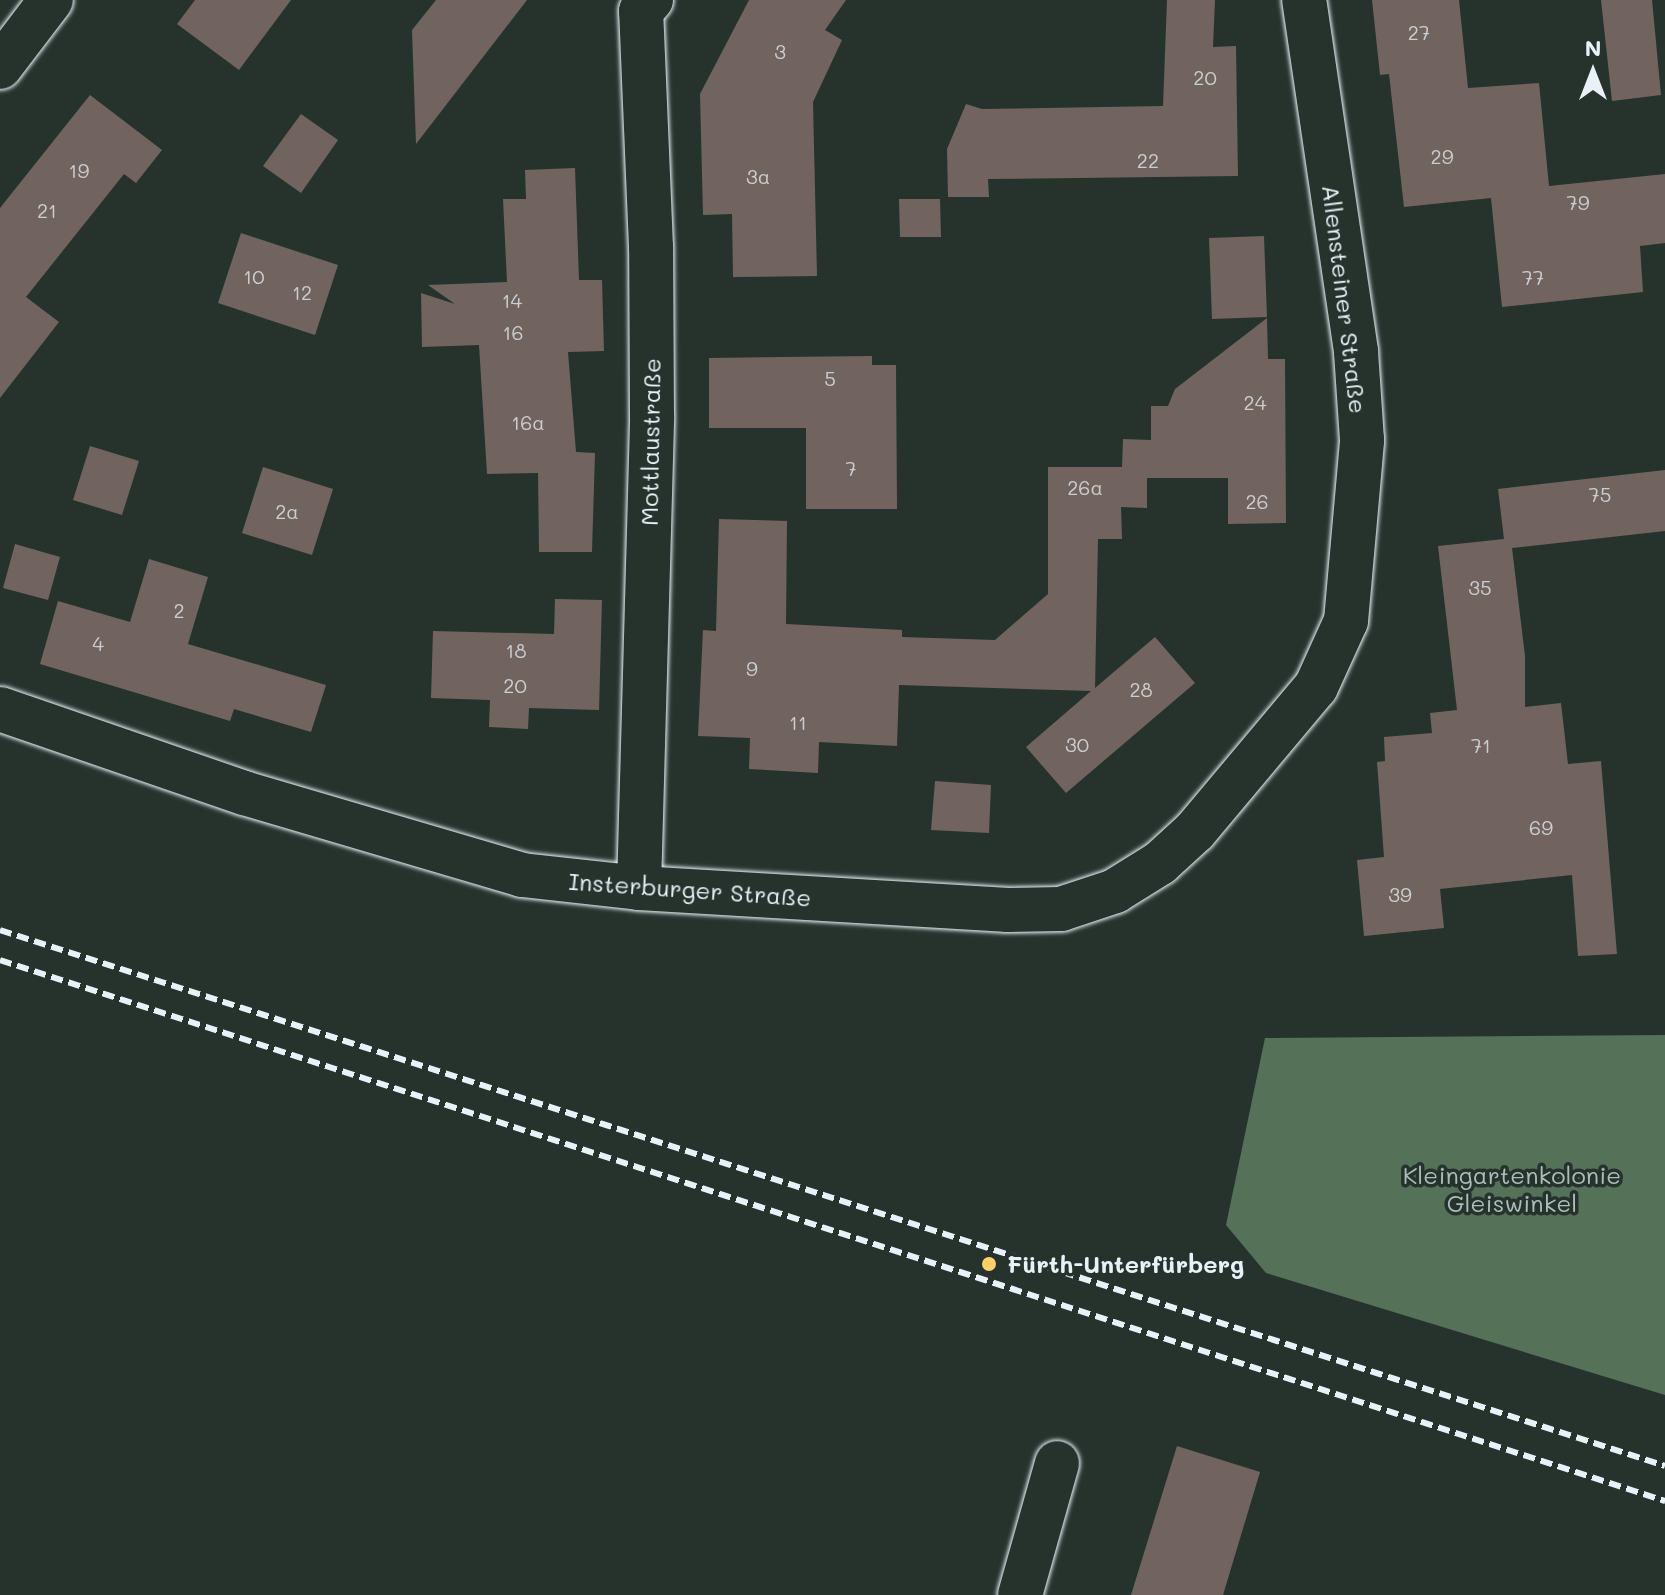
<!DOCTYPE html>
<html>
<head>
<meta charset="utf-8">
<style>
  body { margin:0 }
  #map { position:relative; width:1665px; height:1595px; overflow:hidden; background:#26332d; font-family:Mali,sans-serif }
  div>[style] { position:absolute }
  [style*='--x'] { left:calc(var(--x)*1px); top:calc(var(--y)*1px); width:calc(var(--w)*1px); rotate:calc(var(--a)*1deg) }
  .green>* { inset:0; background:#557259 }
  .building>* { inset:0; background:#71645e }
  .roads { filter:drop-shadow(0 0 2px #e8f1f8) drop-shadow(0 0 2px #e8f1f8) }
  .minor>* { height:44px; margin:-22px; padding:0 22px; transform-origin:22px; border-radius:22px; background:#26332d }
  .rail>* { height:6px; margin-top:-3px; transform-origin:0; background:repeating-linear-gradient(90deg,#e8f1f8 0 12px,transparent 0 18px) }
  .dots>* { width:22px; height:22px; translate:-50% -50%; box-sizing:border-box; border:4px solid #26332d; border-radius:50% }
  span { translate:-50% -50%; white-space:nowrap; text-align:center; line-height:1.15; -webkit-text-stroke:7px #26332d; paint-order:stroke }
  .number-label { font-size:20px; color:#caced2 }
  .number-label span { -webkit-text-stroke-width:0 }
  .street-label { font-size:24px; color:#e8f1f8 }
  .park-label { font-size:24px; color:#adbeb8 }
  .poi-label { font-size:24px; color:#e8f1f8; font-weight:700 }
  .left { translate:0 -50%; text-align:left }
  .north { position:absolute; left:1553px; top:32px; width:80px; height:80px; -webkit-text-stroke:6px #26332d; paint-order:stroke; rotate:0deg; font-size:22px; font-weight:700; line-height:32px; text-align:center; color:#e8f1f8 }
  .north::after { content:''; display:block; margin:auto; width:28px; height:36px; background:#e8f1f8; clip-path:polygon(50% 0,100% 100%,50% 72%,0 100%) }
</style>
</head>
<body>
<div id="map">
  <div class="green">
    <div style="clip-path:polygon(1665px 1035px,1665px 1395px,1266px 1273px,1226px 1225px,1265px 1038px)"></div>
  </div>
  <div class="building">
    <div style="clip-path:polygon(195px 0,291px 0,239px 70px,177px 24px)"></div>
    <div style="clip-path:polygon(436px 0,527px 0,416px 144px,412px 30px)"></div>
    <div style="clip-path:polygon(749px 0,846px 0,825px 30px,842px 40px,813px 102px,817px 276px,733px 277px,732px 214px,703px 215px,700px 94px)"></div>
    <div style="clip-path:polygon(1167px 0,1215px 0,1213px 47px,1236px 46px,1238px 176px,988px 179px,989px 197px,948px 197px,947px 149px,966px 104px,982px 109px,1163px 106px)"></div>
    <div style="clip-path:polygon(1372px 0,1459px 0,1468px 88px,1539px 83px,1549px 186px,1665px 174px,1665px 243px,1640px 246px,1643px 292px,1502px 307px,1491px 198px,1404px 207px,1389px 74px,1380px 75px)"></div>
    <div style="clip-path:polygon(1601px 0,1652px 0,1661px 95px,1612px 101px)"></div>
    <div style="clip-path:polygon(90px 95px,162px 150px,136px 183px,124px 174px,26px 297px,59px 322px,0 398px,0 208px)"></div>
    <div style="clip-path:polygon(301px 114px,338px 140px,301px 193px,263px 166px)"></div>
    <div style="clip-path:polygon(575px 168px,579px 280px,602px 280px,604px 351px,568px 352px,576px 452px,595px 453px,592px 552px,539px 552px,538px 473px,487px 474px,479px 345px,422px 347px,421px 293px,455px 304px,428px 285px,507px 282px,503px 199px,526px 199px,525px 170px)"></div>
    <div style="clip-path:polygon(899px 199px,940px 199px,941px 237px,900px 237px)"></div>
    <div style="clip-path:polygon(241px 233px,338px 265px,315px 335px,218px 303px)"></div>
    <div style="clip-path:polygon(1264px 236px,1267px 317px,1212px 319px,1209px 238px)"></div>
    <div style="clip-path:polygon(1267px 318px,1268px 359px,1285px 359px,1286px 523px,1228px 524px,1228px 478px,1147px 478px,1147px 508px,1121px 507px,1122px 539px,1098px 539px,1095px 688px,1155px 637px,1195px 683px,1066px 793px,1026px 747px,1091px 691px,899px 685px,897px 746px,819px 742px,818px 773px,749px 769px,750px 738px,698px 736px,703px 630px,716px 631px,719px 519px,787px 521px,786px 624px,902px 630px,902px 637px,995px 640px,1048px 594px,1048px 467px,1122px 467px,1123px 439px,1151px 440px,1151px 406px,1168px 406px,1175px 389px)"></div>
    <div style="clip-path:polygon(872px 356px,872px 365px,896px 365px,897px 509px,806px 509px,806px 428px,709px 428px,709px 358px)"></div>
    <div style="clip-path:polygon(90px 446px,139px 461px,122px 515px,73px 500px)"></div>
    <div style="clip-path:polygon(263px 467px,333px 489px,312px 555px,242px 533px)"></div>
    <div style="clip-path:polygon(1665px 470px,1665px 531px,1512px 548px,1525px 656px,1525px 707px,1561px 703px,1568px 764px,1601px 761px,1617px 954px,1578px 956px,1572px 875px,1440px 889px,1444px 928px,1364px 936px,1357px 860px,1384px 857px,1377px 762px,1385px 761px,1384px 737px,1432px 733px,1430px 713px,1457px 710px,1438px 546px,1504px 539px,1498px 489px)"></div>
    <div style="clip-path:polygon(15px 544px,60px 557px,48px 600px,3px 588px)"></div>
    <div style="clip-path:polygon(149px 559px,208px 577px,188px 644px,326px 685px,311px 732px,234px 709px,230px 721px,40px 664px,58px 601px,130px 622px)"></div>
    <div style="clip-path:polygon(555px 599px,602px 600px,599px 710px,529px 708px,528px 729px,489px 727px,490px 700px,431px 698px,433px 631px,554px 634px)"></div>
    <div style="clip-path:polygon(935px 781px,991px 785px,989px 833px,931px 830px)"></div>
    <div style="clip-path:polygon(1177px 1446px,1260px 1472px,1223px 1595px,1131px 1595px)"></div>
  </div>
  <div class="roads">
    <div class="minor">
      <div style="--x:0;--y:67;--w:84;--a:-52.7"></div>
      <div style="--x:0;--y:709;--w:258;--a:19"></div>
      <div style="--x:244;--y:793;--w:290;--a:16.4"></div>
      <div style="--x:522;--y:875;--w:118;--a:6.3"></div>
      <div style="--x:639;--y:888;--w:370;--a:3.4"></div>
      <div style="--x:1008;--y:910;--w:53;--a:-1.1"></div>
      <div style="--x:1061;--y:909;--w:57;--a:-18.4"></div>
      <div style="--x:1115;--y:891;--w:53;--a:-31.9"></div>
      <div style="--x:1160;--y:863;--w:47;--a:-42.4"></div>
      <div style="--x:1195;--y:831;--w:188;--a:-50"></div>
      <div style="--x:1316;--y:687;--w:72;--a:-65.6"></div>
      <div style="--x:1346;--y:621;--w:182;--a:-84.9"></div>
      <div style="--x:1362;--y:440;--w:89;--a:-93.9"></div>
      <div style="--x:1356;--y:351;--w:355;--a:-98.4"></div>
      <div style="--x:639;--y:888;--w:472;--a:-88.4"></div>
      <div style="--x:652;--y:416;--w:169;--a:-90.3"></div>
      <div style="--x:651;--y:247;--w:236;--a:-92.4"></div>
      <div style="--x:641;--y:11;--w:15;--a:-48"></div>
      <div style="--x:1020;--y:1595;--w:137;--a:-74.3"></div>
    </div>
  </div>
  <div class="rail">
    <div style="--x:0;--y:930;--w:1749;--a:17.84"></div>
    <div style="--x:0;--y:960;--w:1751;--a:18"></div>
  </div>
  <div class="dots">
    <div style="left:989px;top:1264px;background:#ffd166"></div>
  </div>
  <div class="number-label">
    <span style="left:1419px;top:32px">27</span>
    <span style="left:780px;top:51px">3</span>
    <span style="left:1205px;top:77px">20</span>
    <span style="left:1442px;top:156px">29</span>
    <span style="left:1148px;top:160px">22</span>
    <span style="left:79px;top:170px">19</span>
    <span style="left:758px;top:176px">3a</span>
    <span style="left:1578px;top:202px">79</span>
    <span style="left:47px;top:210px">21</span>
    <span style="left:254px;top:276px">10</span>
    <span style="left:1533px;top:277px">77</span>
    <span style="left:302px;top:292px">12</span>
    <span style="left:512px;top:300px">14</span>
    <span style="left:513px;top:332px">16</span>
    <span style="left:830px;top:378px">5</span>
    <span style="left:1255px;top:402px">24</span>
    <span style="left:528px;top:422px">16a</span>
    <span style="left:851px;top:468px">7</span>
    <span style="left:1085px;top:487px">26a</span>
    <span style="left:1600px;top:494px">75</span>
    <span style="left:1257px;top:501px">26</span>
    <span style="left:287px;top:511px">2a</span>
    <span style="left:1480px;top:587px">35</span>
    <span style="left:179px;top:610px">2</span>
    <span style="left:98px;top:643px">4</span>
    <span style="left:516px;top:650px">18</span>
    <span style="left:752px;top:668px">9</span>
    <span style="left:515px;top:685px">20</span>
    <span style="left:1141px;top:689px">28</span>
    <span style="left:798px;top:722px">11</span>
    <span style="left:1077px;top:744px">30</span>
    <span style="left:1481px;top:745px">71</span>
    <span style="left:1541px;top:827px">69</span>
    <span style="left:1400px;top:894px">39</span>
  </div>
  <div class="street-label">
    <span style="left:1345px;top:299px;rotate:83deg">Allensteiner Straße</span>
    <span style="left:650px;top:442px;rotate:-89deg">Mottlaustraße</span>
    <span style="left:690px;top:889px;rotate:4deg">Insterburger Straße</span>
  </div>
  <div class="park-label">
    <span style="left:1512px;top:1189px">Kleingartenkolonie<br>Gleiswinkel</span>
  </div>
  <div class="poi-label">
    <span class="left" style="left:1007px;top:1264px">Fürth-Unterfürberg</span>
  </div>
  <div class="north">N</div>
</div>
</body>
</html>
